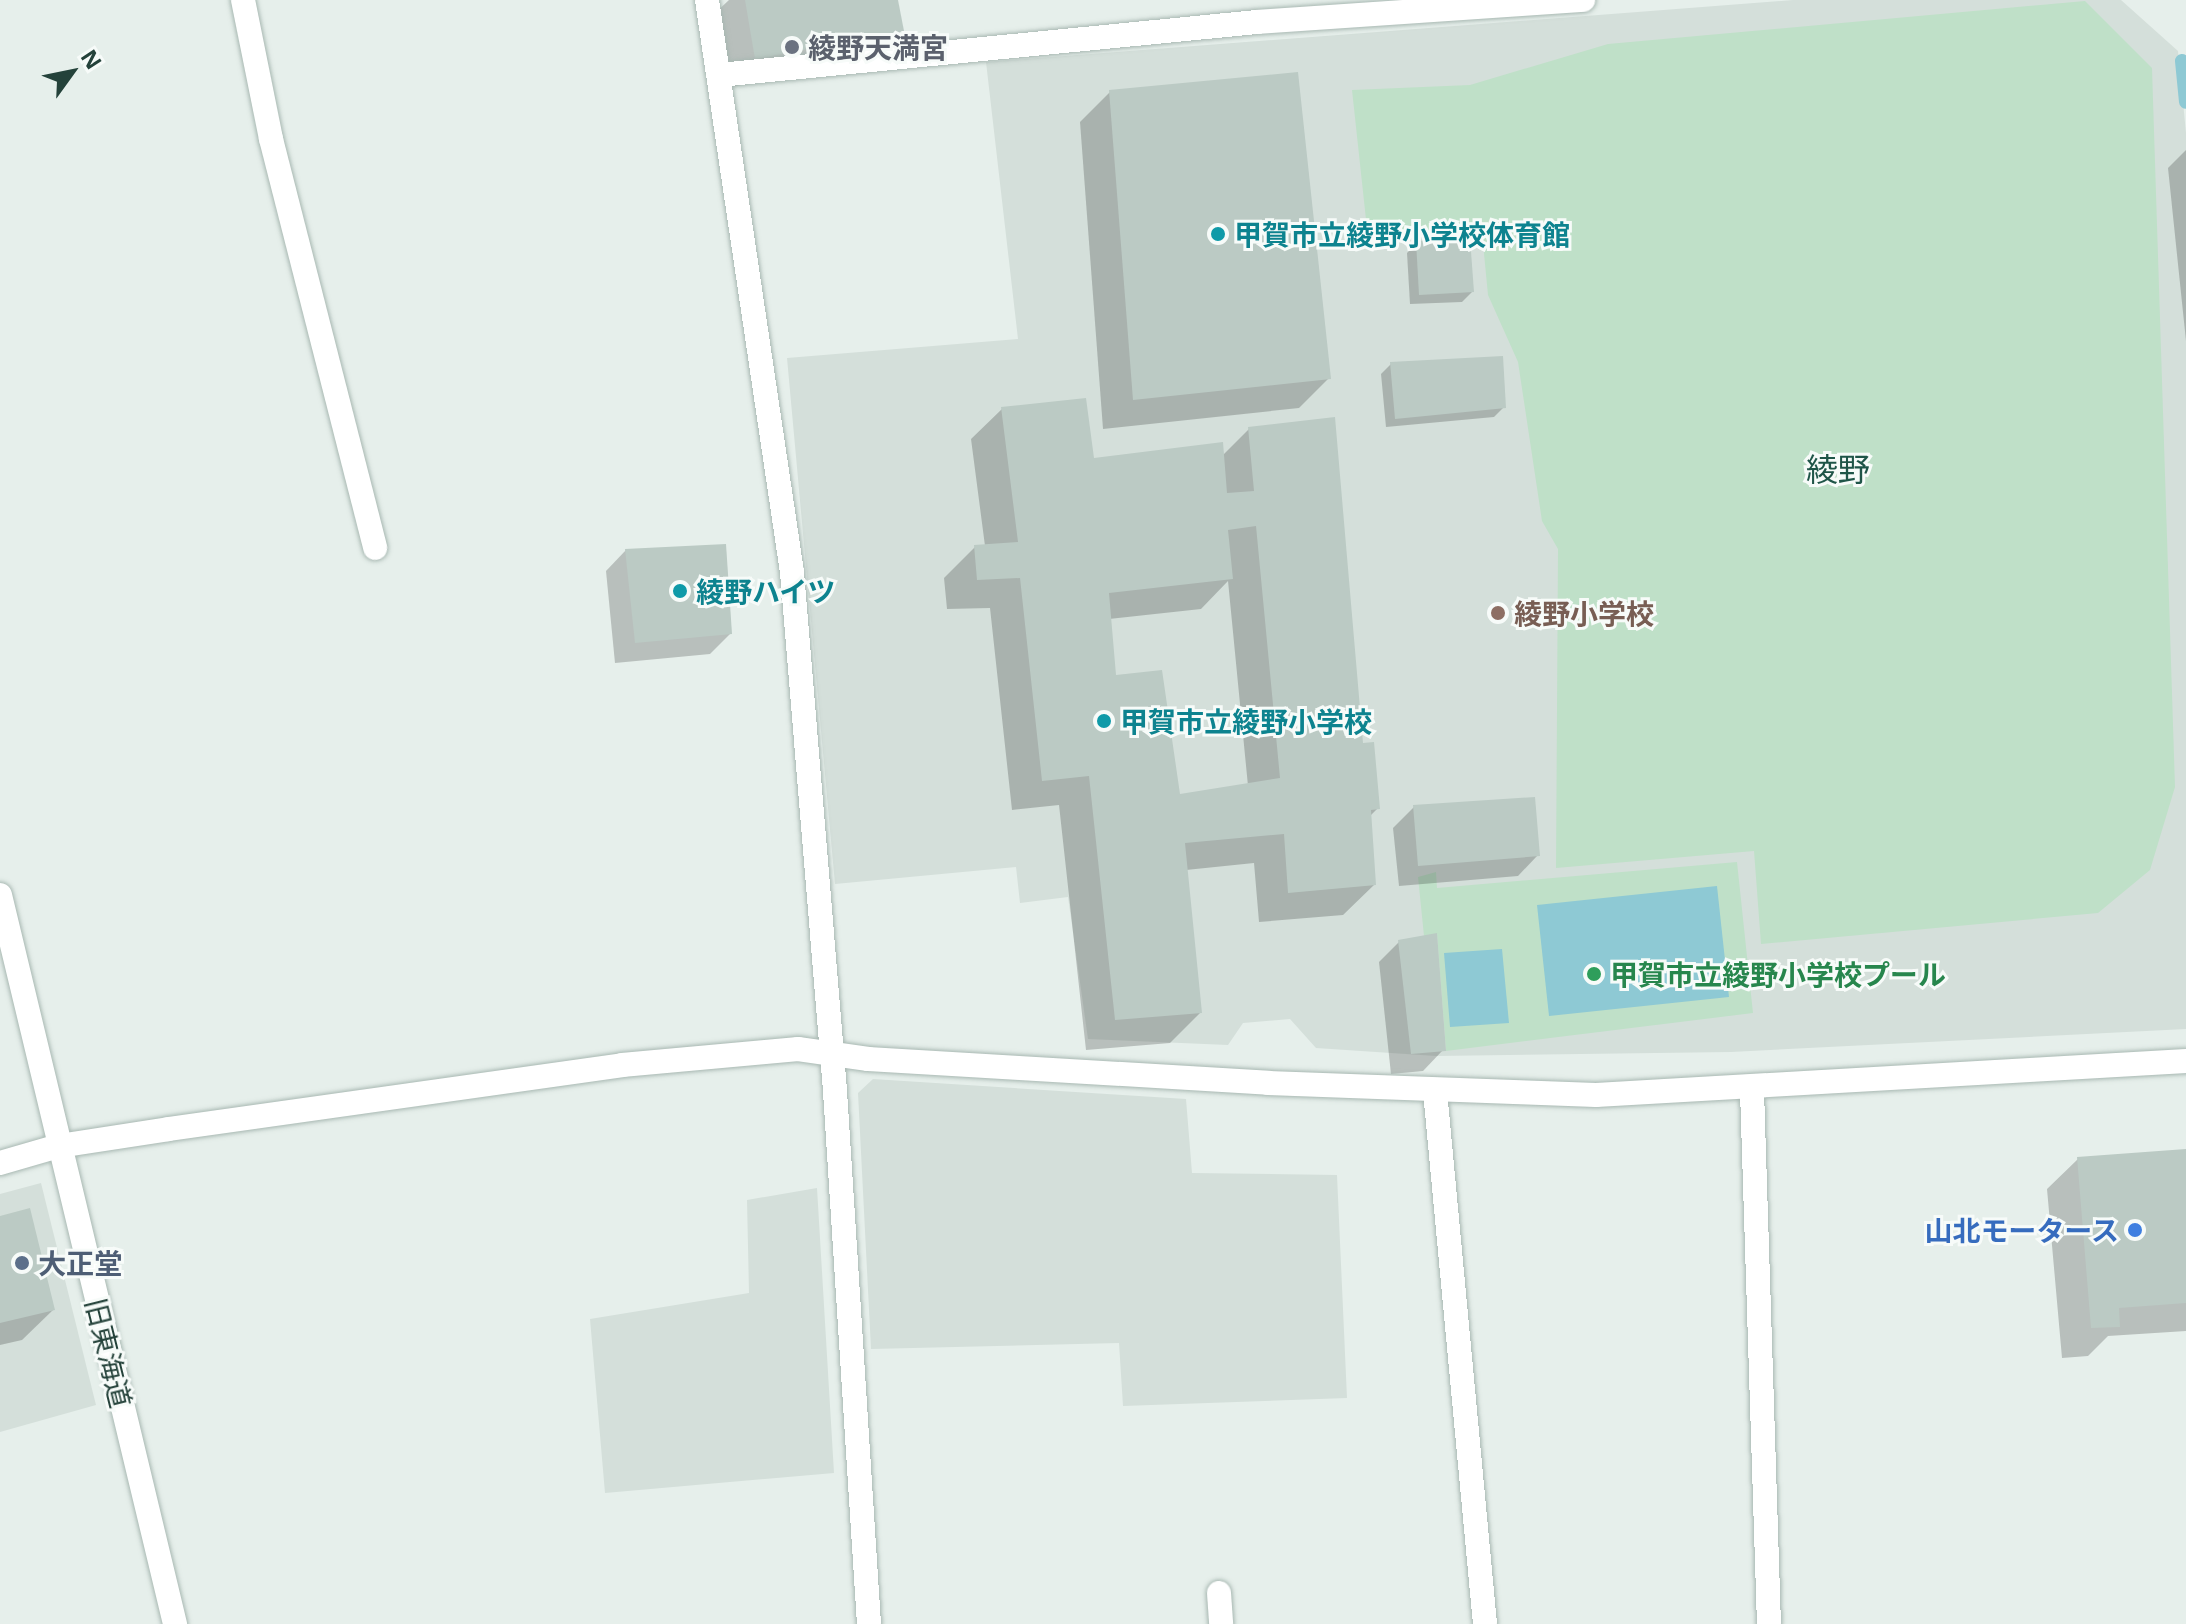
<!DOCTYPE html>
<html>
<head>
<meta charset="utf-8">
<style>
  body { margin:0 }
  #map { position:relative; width:2186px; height:1624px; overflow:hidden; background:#e6efeb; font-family:"Noto Sans","Noto Sans JP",sans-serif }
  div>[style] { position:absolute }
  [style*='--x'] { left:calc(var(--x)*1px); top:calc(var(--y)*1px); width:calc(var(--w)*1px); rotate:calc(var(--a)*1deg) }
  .built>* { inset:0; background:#d4dfda }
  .green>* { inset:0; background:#bfe0c8 }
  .water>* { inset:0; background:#8ec9d4 }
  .shadow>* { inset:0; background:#0003 }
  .stream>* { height:14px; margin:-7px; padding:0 7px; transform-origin:7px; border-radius:7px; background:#8ec9d4 }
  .building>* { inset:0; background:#bbcac4 }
  .roads { filter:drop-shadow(0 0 2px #a8b8b2) drop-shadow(0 0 2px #a8b8b2) }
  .street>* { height:24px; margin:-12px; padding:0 12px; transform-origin:12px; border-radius:12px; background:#fff }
  .dots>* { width:22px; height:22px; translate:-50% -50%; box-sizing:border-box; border:4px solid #f7fbf9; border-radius:50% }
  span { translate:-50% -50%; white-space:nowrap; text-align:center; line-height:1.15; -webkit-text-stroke:6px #f7fbf9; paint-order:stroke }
  .worship-label { font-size:28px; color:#5b616d; font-weight:700 }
  .left { translate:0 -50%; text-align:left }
  .culture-label { font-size:28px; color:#0d838f; font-weight:700 }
  .education-label { font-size:28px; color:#785e54; font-weight:700 }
  .leisure-label { font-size:28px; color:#27864d; font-weight:700 }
  .shop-label { font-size:28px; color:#366cbe; font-weight:700 }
  .right { translate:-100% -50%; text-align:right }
  .service-label { font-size:28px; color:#4e5e75; font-weight:700 }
  .street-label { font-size:28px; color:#24423a }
  .quarter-label { font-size:32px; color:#1f5548 }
  .north { position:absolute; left:32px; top:32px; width:80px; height:80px; -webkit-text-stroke:6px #f7fbf9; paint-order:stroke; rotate:57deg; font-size:22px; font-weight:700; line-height:32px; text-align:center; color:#24423a }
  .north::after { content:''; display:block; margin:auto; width:28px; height:36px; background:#24423a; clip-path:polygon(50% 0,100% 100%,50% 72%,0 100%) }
</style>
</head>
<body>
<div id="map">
  <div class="built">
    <div style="clip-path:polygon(1793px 0,2121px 0,2178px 51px,2186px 133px,2186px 1029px,1731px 1052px,1436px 1056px,1316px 1048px,1290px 1019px,1243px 1023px,1228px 1045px,1088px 1039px,1068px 897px,1020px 903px,1016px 867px,835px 884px,787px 358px,1018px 339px,986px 62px)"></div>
    <div style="clip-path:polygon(873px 1079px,1186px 1099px,1192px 1173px,1337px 1175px,1347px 1398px,1123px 1406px,1119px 1343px,871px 1349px,858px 1093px)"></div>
    <div style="clip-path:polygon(41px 1183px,96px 1405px,0 1432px,0 1194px)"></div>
    <div style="clip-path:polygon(817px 1188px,834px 1473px,605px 1493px,590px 1319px,749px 1293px,747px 1200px)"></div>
  </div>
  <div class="green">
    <div style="clip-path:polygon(2085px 1px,2152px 68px,2175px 787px,2150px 870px,2098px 913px,1761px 944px,1754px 851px,1556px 868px,1558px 549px,1542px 521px,1518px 362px,1488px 295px,1482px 233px,1368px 238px,1352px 90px,1470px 85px,1608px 44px)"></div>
    <div style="clip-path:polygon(1737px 862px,1753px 1013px,1446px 1051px,1437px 934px,1424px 936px,1418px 877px,1436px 872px,1437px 888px)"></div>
  </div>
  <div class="water">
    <div style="clip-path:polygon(1717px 886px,1729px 997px,1549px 1016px,1537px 905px)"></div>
    <div style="clip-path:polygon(1502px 949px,1509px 1023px,1450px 1027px,1444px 953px)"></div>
  </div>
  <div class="shadow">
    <div style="clip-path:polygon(729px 0,896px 0,902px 30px,872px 61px,725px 88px,712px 16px)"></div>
    <div style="clip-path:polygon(1110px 92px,1329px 378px,1299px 408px,1103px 429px,1080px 122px)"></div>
    <div style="clip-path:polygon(2186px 150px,2186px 341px,2168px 168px)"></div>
    <div style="clip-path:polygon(1417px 243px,1472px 292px,1462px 302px,1410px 304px,1407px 253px)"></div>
    <div style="clip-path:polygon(1391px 364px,1504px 407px,1494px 417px,1386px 427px,1381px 374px)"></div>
    <div style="clip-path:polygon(evenodd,1002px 409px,1092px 460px,1222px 456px,1249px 429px,1362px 745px,1378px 808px,1369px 817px,1374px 885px,1343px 915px,1259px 922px,1254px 863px,1186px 870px,1200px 1013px,1170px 1043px,1086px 1050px,1059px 805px,1012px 810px,990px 608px,947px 609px,944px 578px,975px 547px,985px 546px,971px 439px,1002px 409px,1228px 581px,1248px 786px,1178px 796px,1114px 677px,1109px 619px,1201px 609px,1228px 581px)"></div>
    <div style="clip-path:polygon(626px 550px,730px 634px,710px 654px,615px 663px,606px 571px)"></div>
    <div style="clip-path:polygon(1414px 807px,1538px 855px,1518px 876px,1399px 886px,1393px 828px)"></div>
    <div style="clip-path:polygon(1399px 942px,1443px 1050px,1423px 1071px,1391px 1074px,1379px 962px)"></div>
    <div style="clip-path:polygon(2186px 1151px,2186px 1331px,2108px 1336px,2088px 1356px,2062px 1358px,2047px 1189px,2078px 1159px)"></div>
    <div style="clip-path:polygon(0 1218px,53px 1310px,22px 1340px,0 1345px)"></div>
  </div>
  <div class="stream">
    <div style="--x:2182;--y:61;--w:41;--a:84.4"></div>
  </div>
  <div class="building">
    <div style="clip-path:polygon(745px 0,898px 0,904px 31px,755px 59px)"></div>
    <div style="clip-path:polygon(1298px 72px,1331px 379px,1133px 400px,1109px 90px)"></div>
    <div style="clip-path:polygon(1470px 238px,1474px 292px,1419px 295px,1416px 241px)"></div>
    <div style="clip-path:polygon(1503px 356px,1506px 408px,1395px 419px,1390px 362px)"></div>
    <div style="clip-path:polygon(evenodd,1086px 398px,1094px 458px,1223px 442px,1227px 493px,1254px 491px,1248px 427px,1335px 417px,1363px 743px,1374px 742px,1380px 809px,1371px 810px,1376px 885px,1288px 893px,1284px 834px,1185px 843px,1202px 1013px,1115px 1020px,1089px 776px,1042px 781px,1020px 578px,977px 580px,974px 545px,1018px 542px,1001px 407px,1086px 398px,1256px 526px,1280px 778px,1180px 794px,1162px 670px,1116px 675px,1109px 593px,1233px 579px,1228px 530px,1256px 526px)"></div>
    <div style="clip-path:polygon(726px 544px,732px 634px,635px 643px,625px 549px)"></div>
    <div style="clip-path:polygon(1535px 797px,1540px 856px,1418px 866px,1413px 805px)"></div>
    <div style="clip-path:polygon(1437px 933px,1446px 1051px,1411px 1054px,1398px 940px)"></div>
    <div style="clip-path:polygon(2186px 1149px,2186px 1303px,2119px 1308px,2120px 1327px,2091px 1328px,2077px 1157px)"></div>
    <div style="clip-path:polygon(30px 1208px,55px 1310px,0 1323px,0 1216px)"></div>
  </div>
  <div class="roads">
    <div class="street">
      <div style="--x:243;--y:0;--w:142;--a:78.6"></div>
      <div style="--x:271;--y:139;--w:422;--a:75.7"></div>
      <div style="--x:707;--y:0;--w:578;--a:81.55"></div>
      <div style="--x:792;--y:572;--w:521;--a:85.26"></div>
      <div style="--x:835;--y:1091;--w:534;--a:86.35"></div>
      <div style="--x:719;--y:75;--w:541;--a:-5.63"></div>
      <div style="--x:1257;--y:22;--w:327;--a:-3.9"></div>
      <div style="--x:0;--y:895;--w:750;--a:76.5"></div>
      <div style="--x:1752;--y:1090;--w:534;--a:88.18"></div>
      <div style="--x:1435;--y:1091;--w:535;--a:84.64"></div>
      <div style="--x:0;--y:1163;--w:61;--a:-16.1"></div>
      <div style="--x:59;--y:1146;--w:111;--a:-8.8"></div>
      <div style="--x:169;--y:1129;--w:457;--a:-8"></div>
      <div style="--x:622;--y:1065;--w:177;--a:-5.2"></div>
      <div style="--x:798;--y:1049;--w:71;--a:8.1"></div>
      <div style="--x:868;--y:1059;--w:401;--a:3.4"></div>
      <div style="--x:1268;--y:1083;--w:328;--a:2.1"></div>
      <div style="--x:1596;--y:1095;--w:591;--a:-3.3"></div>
      <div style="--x:1219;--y:1593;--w:31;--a:86"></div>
    </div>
  </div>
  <div class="dots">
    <div style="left:792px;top:47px;background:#6b7280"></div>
    <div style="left:1218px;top:234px;background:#0f9aa8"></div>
    <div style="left:680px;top:591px;background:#0f9aa8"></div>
    <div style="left:1498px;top:613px;background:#8d6e63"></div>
    <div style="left:1104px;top:721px;background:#0f9aa8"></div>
    <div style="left:1594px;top:974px;background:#2e9e5b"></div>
    <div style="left:2135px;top:1230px;background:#3f7fe0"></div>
    <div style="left:22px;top:1263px;background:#5c6f8a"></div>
  </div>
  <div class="worship-label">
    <span class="left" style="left:808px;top:47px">綾野天満宮</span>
  </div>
  <div class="culture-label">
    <span class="left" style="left:1234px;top:234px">甲賀市立綾野小学校体育館</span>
    <span class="left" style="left:696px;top:591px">綾野ハイツ</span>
    <span class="left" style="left:1120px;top:721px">甲賀市立綾野小学校</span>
  </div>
  <div class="education-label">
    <span class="left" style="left:1514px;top:613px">綾野小学校</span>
  </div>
  <div class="leisure-label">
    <span class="left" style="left:1610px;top:974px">甲賀市立綾野小学校プール</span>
  </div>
  <div class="shop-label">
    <span class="right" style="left:2119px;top:1230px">山北モータース</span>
  </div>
  <div class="service-label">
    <span class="left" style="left:38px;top:1263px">大正堂</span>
  </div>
  <div class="street-label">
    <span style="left:109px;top:1353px;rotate:76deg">旧東海道</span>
  </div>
  <div class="quarter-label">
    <span style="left:1838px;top:469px">綾野</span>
  </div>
  <div class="north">N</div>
</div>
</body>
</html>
